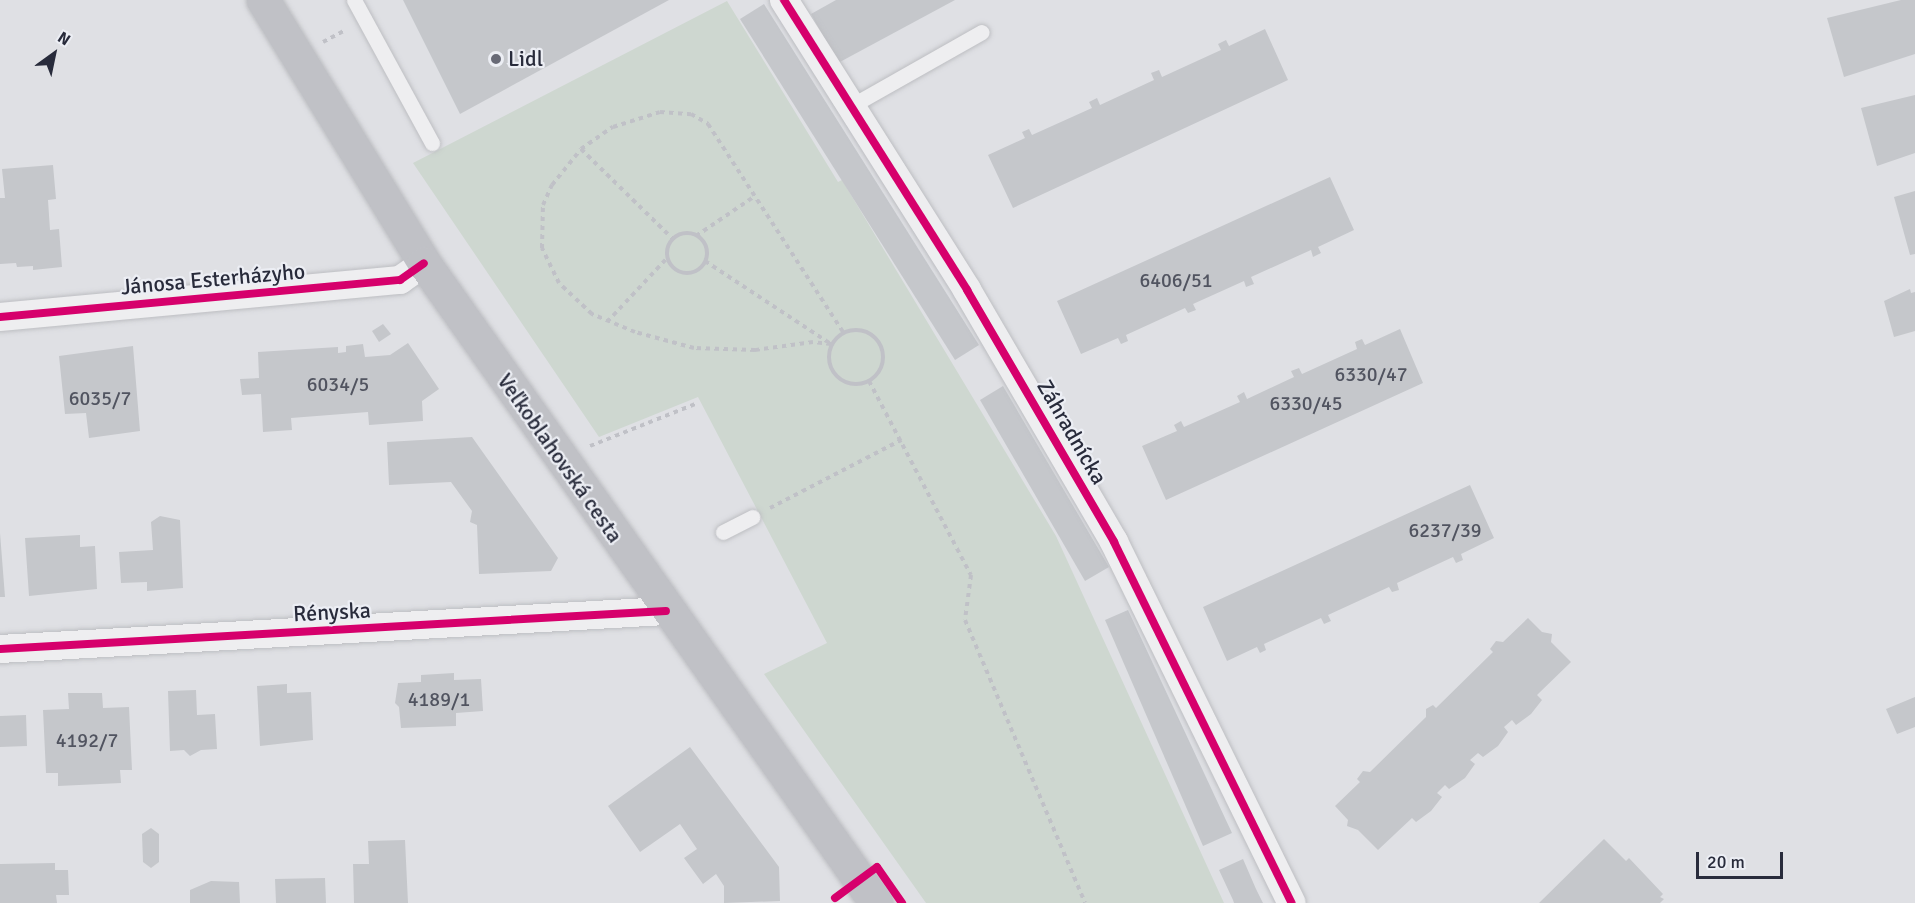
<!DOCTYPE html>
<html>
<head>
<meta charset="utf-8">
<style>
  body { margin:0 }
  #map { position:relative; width:1915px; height:903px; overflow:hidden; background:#dfe0e4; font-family:Signika,sans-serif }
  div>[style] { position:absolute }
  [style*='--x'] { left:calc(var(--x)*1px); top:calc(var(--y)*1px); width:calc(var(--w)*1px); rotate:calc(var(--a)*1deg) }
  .green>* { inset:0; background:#ced7d0 }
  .building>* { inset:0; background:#c5c7cb }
  .path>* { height:4px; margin-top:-2px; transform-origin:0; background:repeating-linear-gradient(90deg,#c0c1c7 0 4.5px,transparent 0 9px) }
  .path>.ring { margin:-2px; padding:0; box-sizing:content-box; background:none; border:4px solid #c0c1c7; border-radius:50% }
  .roads { filter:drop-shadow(0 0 2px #bdbec2) drop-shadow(0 0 2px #bdbec2) }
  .service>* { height:15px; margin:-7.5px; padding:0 7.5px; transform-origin:7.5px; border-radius:7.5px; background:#eeeef0 }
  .minor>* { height:28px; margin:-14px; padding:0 14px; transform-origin:14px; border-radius:14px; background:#eeeef0 }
  .secondary>* { height:33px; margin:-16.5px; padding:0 16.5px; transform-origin:16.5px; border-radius:16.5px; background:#c0c1c6 }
  .cycleway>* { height:8px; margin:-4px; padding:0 4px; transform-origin:4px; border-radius:4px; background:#d6006c }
  .dots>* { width:16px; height:16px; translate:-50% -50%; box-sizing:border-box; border:3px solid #eceef4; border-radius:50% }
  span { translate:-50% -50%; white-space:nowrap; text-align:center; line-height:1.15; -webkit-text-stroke:4.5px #eceef4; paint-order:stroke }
  .number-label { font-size:20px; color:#515460 }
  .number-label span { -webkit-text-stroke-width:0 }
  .poi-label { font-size:22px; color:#282b3b }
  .left { translate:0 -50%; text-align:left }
  .street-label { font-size:22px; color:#282b3b }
  .north { position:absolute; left:24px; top:24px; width:60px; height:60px; -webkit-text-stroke:4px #eceef4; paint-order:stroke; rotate:33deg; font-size:16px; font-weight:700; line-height:24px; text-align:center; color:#282b3b }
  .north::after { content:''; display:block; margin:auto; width:21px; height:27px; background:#282b3b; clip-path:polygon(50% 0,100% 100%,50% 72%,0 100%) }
  .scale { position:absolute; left:1696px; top:852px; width:87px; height:27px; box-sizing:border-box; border:3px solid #282b3b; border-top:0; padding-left:8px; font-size:18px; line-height:21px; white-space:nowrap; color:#282b3b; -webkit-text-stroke:4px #eceef4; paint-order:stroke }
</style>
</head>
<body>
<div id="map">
  <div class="green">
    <div style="clip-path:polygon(727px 1px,838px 182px,842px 180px,1056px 536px,1224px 903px,926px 903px,764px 674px,827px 643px,698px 397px,599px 437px,413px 163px)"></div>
  </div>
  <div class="building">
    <div style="clip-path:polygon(403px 0,669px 0,460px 114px)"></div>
    <div style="clip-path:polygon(836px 0,955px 0,838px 63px,811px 14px)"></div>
    <div style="clip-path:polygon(1901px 0,1915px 0,1915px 54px,1844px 77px,1827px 18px)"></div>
    <div style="clip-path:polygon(764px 4px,979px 345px,955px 360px,740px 19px)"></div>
    <div style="clip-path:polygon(1265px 29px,1288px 80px,1013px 208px,988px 155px,1025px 138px,1022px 132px,1029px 129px,1032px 135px,1092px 108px,1089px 102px,1097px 98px,1100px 105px,1154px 80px,1151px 73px,1159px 70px,1162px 77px,1221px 50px,1218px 44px,1226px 40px,1229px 46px)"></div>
    <div style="clip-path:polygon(1915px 95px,1915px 153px,1877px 166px,1861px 108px)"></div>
    <div style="clip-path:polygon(53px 165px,56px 199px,48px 200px,50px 230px,59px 229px,62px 267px,33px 270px,33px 266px,17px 267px,16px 263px,0 264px,0 198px,5px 198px,2px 169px)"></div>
    <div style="clip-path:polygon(1330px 177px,1354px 230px,1318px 247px,1321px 253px,1313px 257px,1311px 250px,1251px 277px,1254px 284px,1246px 287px,1244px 281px,1193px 304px,1196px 310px,1188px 313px,1185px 308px,1126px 335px,1128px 341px,1121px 344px,1118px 338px,1081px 354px,1057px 301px)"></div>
    <div style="clip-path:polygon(1915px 191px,1915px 254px,1910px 255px,1894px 197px)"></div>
    <div style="clip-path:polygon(1910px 289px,1911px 293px,1915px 292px,1915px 331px,1894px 337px,1884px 301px)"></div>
    <div style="clip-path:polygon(383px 324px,391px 334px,379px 342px,372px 331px)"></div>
    <div style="clip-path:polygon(1400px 329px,1423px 383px,1166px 500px,1142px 446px,1177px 431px,1174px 425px,1181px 421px,1184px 427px,1240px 402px,1237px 396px,1244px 392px,1247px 399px,1294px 377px,1291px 371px,1299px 368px,1302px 374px,1357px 349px,1355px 342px,1362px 339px,1365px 345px)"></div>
    <div style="clip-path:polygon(408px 343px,439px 389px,422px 401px,423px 421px,369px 425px,368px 412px,291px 418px,292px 430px,263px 432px,261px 394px,242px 395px,240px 379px,259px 378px,258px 352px,338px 347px,338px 353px,346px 352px,346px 346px,363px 344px,365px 357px,390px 355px)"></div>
    <div style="clip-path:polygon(133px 346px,140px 431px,89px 438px,86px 413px,65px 414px,59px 356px)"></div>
    <div style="clip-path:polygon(1003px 386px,1109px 567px,1085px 581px,980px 400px)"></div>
    <div style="clip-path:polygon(472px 437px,558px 558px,551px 571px,479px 574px,477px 525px,470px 522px,472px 511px,451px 482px,389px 485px,387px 442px)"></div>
    <div style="clip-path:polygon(1470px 485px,1494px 538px,1461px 554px,1463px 560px,1456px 563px,1453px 557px,1397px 583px,1399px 590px,1392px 592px,1389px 587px,1328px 615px,1331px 621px,1324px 624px,1321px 618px,1264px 644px,1266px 650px,1260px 653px,1257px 647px,1227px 661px,1203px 607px)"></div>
    <div style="clip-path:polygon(160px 516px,180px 520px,183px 588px,147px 591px,147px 582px,121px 583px,119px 552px,153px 550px,151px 522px)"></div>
    <div style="clip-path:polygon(0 533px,5px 597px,0 597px)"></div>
    <div style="clip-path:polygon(80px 535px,80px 547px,95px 546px,97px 589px,29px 596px,25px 538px)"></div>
    <div style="clip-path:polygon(1128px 610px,1232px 833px,1203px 846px,1105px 620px)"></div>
    <div style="clip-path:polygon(1528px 618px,1542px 632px,1552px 634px,1551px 642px,1571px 662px,1537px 695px,1542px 700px,1531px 714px,1516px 725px,1512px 720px,1504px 727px,1508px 732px,1498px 746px,1483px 757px,1478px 753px,1470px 760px,1475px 764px,1465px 778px,1449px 789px,1445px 785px,1437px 793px,1442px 797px,1431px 811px,1416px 822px,1412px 818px,1378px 850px,1358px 830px,1347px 826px,1348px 820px,1335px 806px,1360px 782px,1357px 779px,1363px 771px,1370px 772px,1426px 717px,1426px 709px,1433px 705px,1436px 708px,1493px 652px,1490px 649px,1496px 641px,1503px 642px)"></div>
    <div style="clip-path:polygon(454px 673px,454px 680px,481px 679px,483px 711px,456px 713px,456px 726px,401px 728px,399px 707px,395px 703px,398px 683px,421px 682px,421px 675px)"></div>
    <div style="clip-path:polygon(287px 684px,287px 693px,311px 692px,313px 740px,260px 746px,257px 686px)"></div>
    <div style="clip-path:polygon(196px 690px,197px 715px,215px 714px,217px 749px,201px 750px,190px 756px,184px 750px,170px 751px,168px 691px)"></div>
    <div style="clip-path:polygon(68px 693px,102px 693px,103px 708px,129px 707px,132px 770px,120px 770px,121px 783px,58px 786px,58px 773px,46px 773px,43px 710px,69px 709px)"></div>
    <div style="clip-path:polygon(1915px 697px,1915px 727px,1897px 734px,1886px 709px)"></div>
    <div style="clip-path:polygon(26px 715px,27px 746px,0 747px,0 716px)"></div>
    <div style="clip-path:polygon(690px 747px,779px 867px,780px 901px,724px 903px,724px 886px,716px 874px,703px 884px,684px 858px,697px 849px,680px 824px,640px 852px,608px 806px)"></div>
    <div style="clip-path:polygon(151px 828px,159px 834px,159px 862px,151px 868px,143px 862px,142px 834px)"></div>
    <div style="clip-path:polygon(1604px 839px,1626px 861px,1629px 858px,1663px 894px,1660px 897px,1664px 899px,1660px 903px,1539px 903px)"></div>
    <div style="clip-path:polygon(405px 840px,408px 903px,354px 903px,353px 864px,369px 864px,368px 841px)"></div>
    <div style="clip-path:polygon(1243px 859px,1256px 889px,1263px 903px,1234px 903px,1233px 900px,1219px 870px)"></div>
    <div style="clip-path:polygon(55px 863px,55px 870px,68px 870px,69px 895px,56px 895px,57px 903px,0 903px,0 864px)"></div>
    <div style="clip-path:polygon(325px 878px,326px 903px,276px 903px,275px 879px)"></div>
    <div style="clip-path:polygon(211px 881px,239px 882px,240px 903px,190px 903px,190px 890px)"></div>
  </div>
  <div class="path">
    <div style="--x:323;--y:42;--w:26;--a:-28"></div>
    <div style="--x:581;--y:149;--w:129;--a:44.4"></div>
    <div class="ring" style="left:667px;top:233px;width:36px;height:36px"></div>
    <div style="--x:696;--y:236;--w:71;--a:-34.1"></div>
    <div style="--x:705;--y:261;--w:151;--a:33.4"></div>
    <div style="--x:607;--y:322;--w:88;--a:-46.8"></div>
    <div class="ring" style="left:829px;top:330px;width:50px;height:50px"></div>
    <div style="--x:831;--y:344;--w:18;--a:-174"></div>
    <div style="--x:813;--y:342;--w:59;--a:172.1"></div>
    <div style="--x:755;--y:350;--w:61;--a:-178.1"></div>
    <div style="--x:694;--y:348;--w:61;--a:-164.8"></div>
    <div style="--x:635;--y:332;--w:47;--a:-157.3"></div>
    <div style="--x:592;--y:314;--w:45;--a:-136.8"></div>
    <div style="--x:559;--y:283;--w:39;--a:-116"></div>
    <div style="--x:542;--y:248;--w:43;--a:-88.7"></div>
    <div style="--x:543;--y:205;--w:22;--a:-66"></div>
    <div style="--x:552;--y:185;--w:46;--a:-51.1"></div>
    <div style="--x:581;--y:149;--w:39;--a:-35"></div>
    <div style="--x:613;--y:127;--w:49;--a:-17.7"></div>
    <div style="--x:660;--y:112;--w:31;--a:4"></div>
    <div style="--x:691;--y:114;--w:20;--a:30"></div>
    <div style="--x:708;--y:124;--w:248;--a:57"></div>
    <div style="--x:869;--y:381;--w:219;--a:62.3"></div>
    <div style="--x:971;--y:575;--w:45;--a:97.6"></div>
    <div style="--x:965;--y:620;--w:307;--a:67"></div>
    <div style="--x:590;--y:446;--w:113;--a:-21.8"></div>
    <div style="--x:770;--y:508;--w:148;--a:-27.4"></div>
  </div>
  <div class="roads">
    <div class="service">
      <div style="--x:354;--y:0;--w:163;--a:61.4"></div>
      <div style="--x:851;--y:106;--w:150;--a:-29.5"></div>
      <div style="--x:723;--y:532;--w:33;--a:-27"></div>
    </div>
    <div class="minor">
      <div style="--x:784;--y:0;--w:343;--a:57.7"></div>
      <div style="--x:967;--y:290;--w:292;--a:59.7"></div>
      <div style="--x:1114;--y:542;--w:402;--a:63.8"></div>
      <div style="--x:0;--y:317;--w:402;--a:-5.3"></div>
      <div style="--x:400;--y:280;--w:29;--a:-35"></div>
      <div style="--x:0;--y:649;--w:667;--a:-3.27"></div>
    </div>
    <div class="secondary">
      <div style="--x:263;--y:0;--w:308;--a:58.5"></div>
      <div style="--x:424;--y:263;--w:784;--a:54.77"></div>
    </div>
  </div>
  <div class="cycleway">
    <div style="--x:784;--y:0;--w:343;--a:57.7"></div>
    <div style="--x:967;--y:290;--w:292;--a:59.7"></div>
    <div style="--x:1114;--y:542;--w:402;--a:63.8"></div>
    <div style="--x:0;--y:317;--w:402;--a:-5.3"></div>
    <div style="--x:400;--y:280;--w:29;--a:-35"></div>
    <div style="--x:0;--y:649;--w:667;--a:-3.27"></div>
    <div style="--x:835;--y:898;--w:52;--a:-36.4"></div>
    <div style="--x:877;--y:867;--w:44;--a:55.2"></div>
  </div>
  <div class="dots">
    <div style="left:496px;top:59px;background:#686a76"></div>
  </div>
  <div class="number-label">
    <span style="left:1176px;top:280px">6406/51</span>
    <span style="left:1371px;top:374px">6330/47</span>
    <span style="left:338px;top:384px">6034/5</span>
    <span style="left:100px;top:398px">6035/7</span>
    <span style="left:1306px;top:403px">6330/45</span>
    <span style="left:1445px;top:530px">6237/39</span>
    <span style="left:439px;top:699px">4189/1</span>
    <span style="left:87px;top:740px">4192/7</span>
  </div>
  <div class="poi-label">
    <span class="left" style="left:508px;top:59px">Lidl</span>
  </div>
  <div class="street-label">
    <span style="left:213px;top:279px;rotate:-5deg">Jánosa Esterházyho</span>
    <span style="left:1072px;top:432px;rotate:60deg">Záhradnícka</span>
    <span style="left:560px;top:458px;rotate:55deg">Veľkoblahovská cesta</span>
    <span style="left:332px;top:612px;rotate:-3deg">Rényska</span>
  </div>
  <div class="north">N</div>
  <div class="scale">20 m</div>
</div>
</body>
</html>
